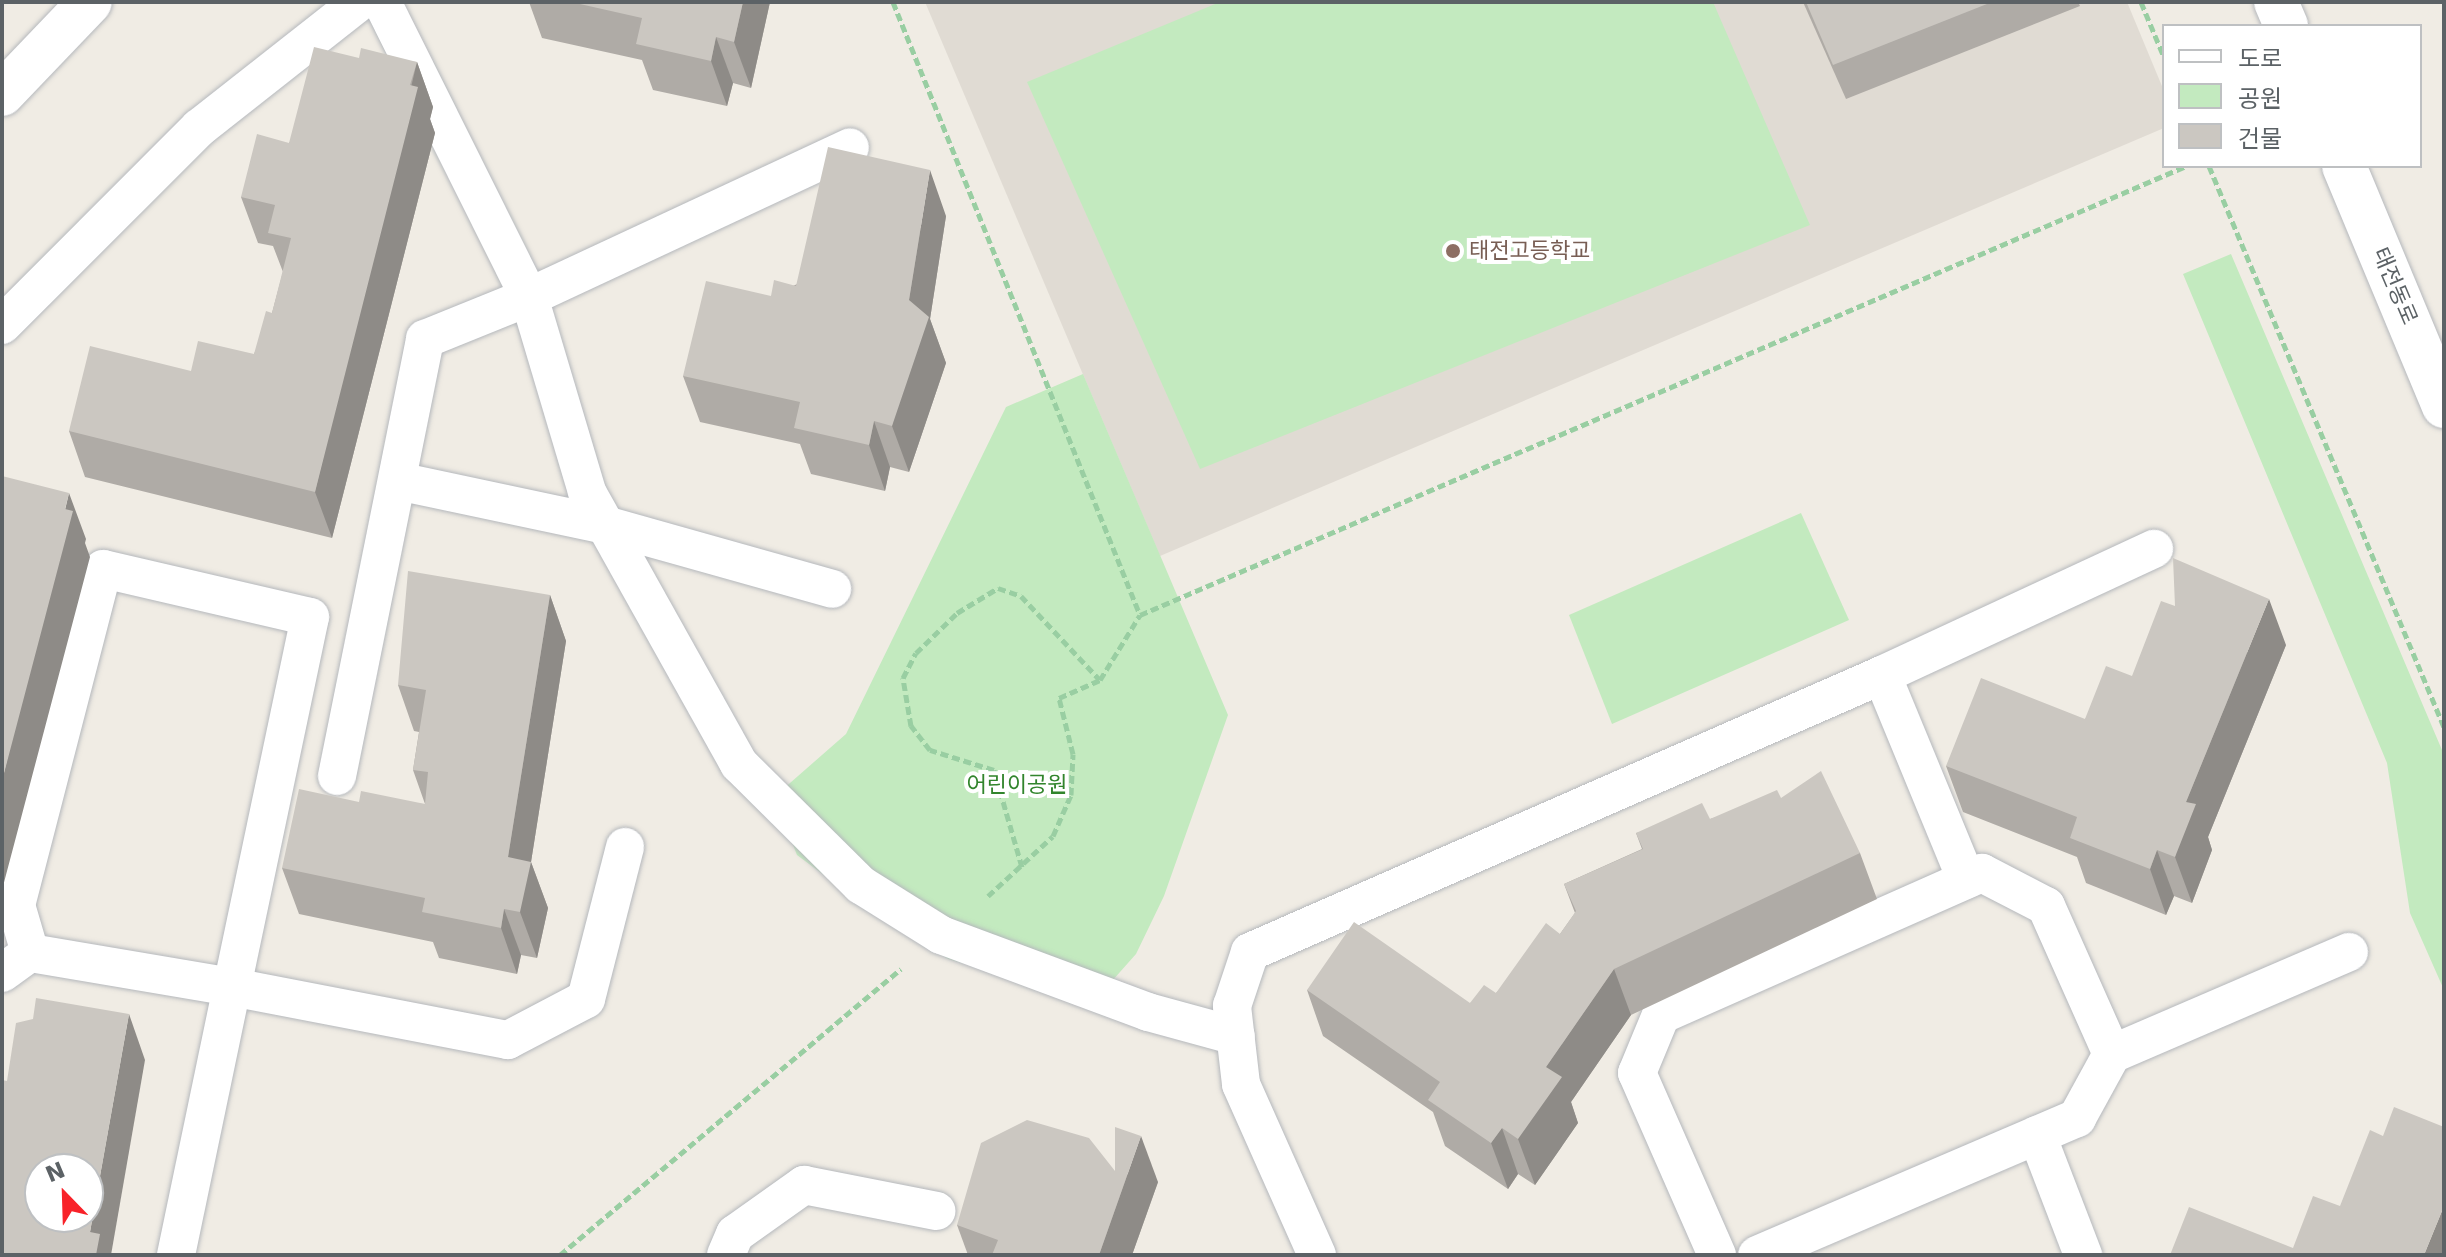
<!DOCTYPE html>
<html>
<head>
<meta charset="utf-8">
<style>
  body { margin:0 }
  #map { position:relative; width:2446px; height:1257px; overflow:hidden; background:#f0ece4; font-family:"DejaVu Sans","Noto Sans KR",sans-serif }
  div>[style] { position:absolute }
  [style*='--x'] { left:calc(var(--x)*1px); top:calc(var(--y)*1px); width:calc(var(--w)*1px); rotate:calc(var(--a)*1deg) }
  .education>* { inset:0; background:#e0dbd3 }
  .green>* { inset:0; background:#c3eabf }
  .path>* { height:5px; margin-top:-2.5px; transform-origin:0; background:repeating-linear-gradient(90deg,#99cea2 0 8px,transparent 0 12px) }
  .roads { filter:drop-shadow(0 0 2px #b5b8bc) drop-shadow(0 0 2px #b5b8bc) }
  .service>* { height:38px; margin:-19px; padding:0 19px; transform-origin:19px; border-radius:19px; background:#fff }
  .tertiary>* { height:44px; margin:-22px; padding:0 22px; transform-origin:22px; border-radius:22px; background:#fff }
  .wall>* { inset:0; background:#afaba6 }
  .shaded-wall>* { inset:0; background:#8e8b87 }
  .building>* { inset:0; background:#cbc7c1 }
  .dots>* { width:22px; height:22px; translate:-50% -50%; box-sizing:border-box; border:4px solid #fff; border-radius:50% }
  span { translate:-50% -50%; white-space:nowrap; text-align:center; line-height:1.15; -webkit-text-stroke:8px #fff; paint-order:stroke }
  .education-label { font-size:22px; color:#785e54 }
  .left { translate:0 -50%; text-align:left }
  .street-label { font-size:22px; color:#5c6266 }
  .park-label { font-size:22px; color:#32852d }
  .frame { position:absolute; inset:0; border:4px solid #5c6266; pointer-events:none }
  .legend { position:absolute; left:2162px; top:24px; width:260px; height:144px; box-sizing:border-box; background:#fff; border:2px solid #bec0c2; margin:0; padding:10px 14px; list-style:none; font-size:24px; color:#5c6266 }
  .legend li { display:flex; align-items:center; gap:16px; height:40px }
  .legend b { width:40px; border:2px solid #bec0c2 }
  .north { position:absolute; left:24px; top:1153px; width:80px; height:80px; box-sizing:border-box; background:#fff; border:2px solid #bec0c2; border-radius:50%; rotate:337deg; font-size:22px; font-weight:700; line-height:32px; text-align:center; color:#5c6266 }
  .north::after { content:''; display:block; margin:auto; width:28px; height:36px; background:#f82229; clip-path:polygon(50% 0,100% 100%,50% 72%,0 100%) }
</style>
</head>
<body>
<div id="map">
  <div class="education">
    <div style="clip-path:polygon(925px 2px,2127px 2px,2164px 91px,2164px 128px,1160px 556px)"></div>
  </div>
  <div class="green">
    <div style="clip-path:polygon(1220px 2px,1713px 2px,1810px 225px,1200px 469px,1027px 82px)"></div>
    <div style="clip-path:polygon(2231px 254px,2442px 750px,2444px 990px,2410px 913px,2387px 763px,2183px 274px)"></div>
    <div style="clip-path:polygon(1083px 374px,1228px 715px,1164px 896px,1136px 954px,1112px 981px,1039px 985px,948px 959px,888px 923px,797px 855px,774px 797px,846px 734px,1006px 407px)"></div>
    <div style="clip-path:polygon(1801px 513px,1849px 620px,1612px 724px,1569px 615px)"></div>
  </div>
  <div class="path">
    <div style="--x:893;--y:2;--w:661;--a:68.05"></div>
    <div style="--x:2141;--y:2;--w:60;--a:67.3"></div>
    <div style="--x:2209;--y:166;--w:608;--a:67.27"></div>
    <div style="--x:1022;--y:867;--w:101;--a:-106.1"></div>
    <div style="--x:994;--y:770;--w:67;--a:-162.6"></div>
    <div style="--x:930;--y:750;--w:31;--a:-128"></div>
    <div style="--x:911;--y:726;--w:49;--a:-99.5"></div>
    <div style="--x:903;--y:678;--w:28;--a:-63"></div>
    <div style="--x:916;--y:653;--w:57;--a:-44.3"></div>
    <div style="--x:957;--y:613;--w:48;--a:-31.4"></div>
    <div style="--x:998;--y:588;--w:24;--a:19"></div>
    <div style="--x:1021;--y:596;--w:115;--a:46.8"></div>
    <div style="--x:988;--y:896;--w:88;--a:-42.7"></div>
    <div style="--x:1053;--y:836;--w:45;--a:-66.3"></div>
    <div style="--x:1071;--y:795;--w:41;--a:-87.2"></div>
    <div style="--x:1073;--y:754;--w:58;--a:-104"></div>
    <div style="--x:1059;--y:698;--w:45;--a:-23.7"></div>
    <div style="--x:1100;--y:680;--w:76;--a:-58.4"></div>
    <div style="--x:1140;--y:615;--w:1138;--a:-23.23"></div>
    <div style="--x:560;--y:1255;--w:445;--a:-40"></div>
  </div>
  <div class="roads">
    <div class="service">
      <div style="--x:382;--y:2;--w:330;--a:63.5"></div>
      <div style="--x:529;--y:297;--w:203;--a:73.4"></div>
      <div style="--x:587;--y:492;--w:312;--a:60.8"></div>
      <div style="--x:739;--y:764;--w:172;--a:44.8"></div>
      <div style="--x:861;--y:885;--w:94;--a:32"></div>
      <div style="--x:941;--y:935;--w:221;--a:20.4"></div>
      <div style="--x:1148;--y:1012;--w:91;--a:15.3"></div>
      <div style="--x:2;--y:325;--w:279;--a:-45"></div>
      <div style="--x:199;--y:128;--w:204;--a:-38.2"></div>
      <div style="--x:398;--y:481;--w:212;--a:12"></div>
      <div style="--x:605;--y:525;--w:236;--a:15.7"></div>
      <div style="--x:1882;--y:675;--w:221;--a:67.6"></div>
      <div style="--x:337;--y:776;--w:446;--a:-78.6"></div>
      <div style="--x:425;--y:339;--w:112;--a:-22"></div>
      <div style="--x:529;--y:297;--w:354;--a:-25"></div>
      <div style="--x:2;--y:973;--w:34;--a:-36"></div>
      <div style="--x:2112;--y:1054;--w:258;--a:-23.3"></div>
      <div style="--x:2037;--y:1135;--w:129;--a:69"></div>
      <div style="--x:176;--y:1255;--w:274;--a:-78.2"></div>
      <div style="--x:232;--y:987;--w:378;--a:-78.1"></div>
      <div style="--x:310;--y:617;--w:212;--a:-166.9"></div>
      <div style="--x:103;--y:569;--w:347;--a:104.5"></div>
      <div style="--x:16;--y:905;--w:50;--a:73.7"></div>
      <div style="--x:30;--y:953;--w:205;--a:9.6"></div>
      <div style="--x:232;--y:987;--w:281;--a:10.9"></div>
      <div style="--x:508;--y:1040;--w:88;--a:-27.7"></div>
      <div style="--x:586;--y:999;--w:157;--a:-75.6"></div>
      <div style="--x:726;--y:1255;--w:23;--a:-67"></div>
      <div style="--x:735;--y:1234;--w:85;--a:-35.4"></div>
      <div style="--x:804;--y:1185;--w:135;--a:11.1"></div>
      <div style="--x:1317;--y:1255;--w:187;--a:-114"></div>
      <div style="--x:1241;--y:1084;--w:79;--a:-96.6"></div>
      <div style="--x:1232;--y:1006;--w:57;--a:-71.6"></div>
      <div style="--x:1250;--y:952;--w:690;--a:-23.67"></div>
      <div style="--x:1882;--y:675;--w:300;--a:-24.9"></div>
      <div style="--x:1717;--y:1255;--w:199;--a:-113.7"></div>
      <div style="--x:1637;--y:1073;--w:63;--a:-67.5"></div>
      <div style="--x:1661;--y:1015;--w:351;--a:-23.9"></div>
      <div style="--x:1982;--y:873;--w:72;--a:27.3"></div>
      <div style="--x:2046;--y:906;--w:162;--a:66"></div>
      <div style="--x:2112;--y:1054;--w:73;--a:118.7"></div>
      <div style="--x:2077;--y:1118;--w:348;--a:156.8"></div>
    </div>
    <div class="tertiary">
      <div style="--x:2276;--y:2;--w:26;--a:67"></div>
      <div style="--x:2;--y:94;--w:127;--a:-46.3"></div>
      <div style="--x:2344;--y:166;--w:260;--a:67.4"></div>
    </div>
  </div>
  <div class="wall">
    <div style="clip-path:polygon(529px 2px,770px 2px,751px 88px,733px 83px,727px 106px,653px 90px,642px 60px,542px 38px)"></div>
    <div style="clip-path:polygon(1803px 2px,2078px 2px,2080px 6px,1846px 99px)"></div>
    <div style="clip-path:polygon(359px 58px,417px 62px,433px 107px,430px 119px,435px 133px,332px 538px,85px 477px,69px 431px,191px 371px,254px 354px,272px 313px,283px 272px,273px 246px,258px 243px,241px 197px,289px 143px)"></div>
    <div style="clip-path:polygon(946px 216px,930px 319px,946px 363px,909px 472px,890px 467px,885px 491px,811px 474px,800px 444px,700px 422px,683px 376px,771px 296px)"></div>
    <div style="clip-path:polygon(550px 595px,566px 641px,531px 862px,548px 908px,537px 958px,521px 955px,517px 974px,439px 958px,433px 942px,299px 914px,282px 868px,359px 802px,425px 804px,413px 770px,419px 732px,414px 731px,398px 685px)"></div>
    <div style="clip-path:polygon(2286px 645px,2208px 837px,2212px 850px,2192px 903px,2174px 896px,2166px 915px,2086px 883px,2077px 857px,1963px 812px,1946px 766px,2085px 719px,2132px 676px)"></div>
    <div style="clip-path:polygon(1781px 798px,1860px 853px,1877px 899px,1631px 1015px,1571px 1102px,1578px 1123px,1535px 1185px,1518px 1174px,1508px 1189px,1445px 1146px,1433px 1112px,1323px 1036px,1307px 990px,1470px 1003px,1496px 993px,1560px 934px,1575px 913px,1564px 884px,1642px 849px,1636px 833px,1710px 819px)"></div>
    <div style="clip-path:polygon(1115px 1171px,1158px 1182px,1132px 1255px,968px 1255px,957px 1225px)"></div>
  </div>
  <div class="shaded-wall">
    <div style="clip-path:polygon(743px 2px,770px 2px,751px 88px,734px 42px)"></div>
    <div style="clip-path:polygon(716px 37px,733px 83px,727px 106px,711px 61px)"></div>
    <div style="clip-path:polygon(417px 62px,433px 107px,430px 119px,435px 133px,332px 538px,315px 492px)"></div>
    <div style="clip-path:polygon(930px 170px,946px 216px,930px 319px,946px 363px,909px 472px,892px 426px,909px 300px)"></div>
    <div style="clip-path:polygon(874px 421px,890px 467px,885px 491px,869px 445px)"></div>
    <div style="clip-path:polygon(69px 493px,86px 539px,85px 543px,90px 557px,2px 890px,2px 781px)"></div>
    <div style="clip-path:polygon(550px 595px,566px 641px,531px 862px,548px 908px,537px 958px,520px 912px,508px 857px)"></div>
    <div style="clip-path:polygon(2269px 599px,2286px 645px,2208px 837px,2212px 850px,2192px 903px,2175px 857px,2186px 802px)"></div>
    <div style="clip-path:polygon(2157px 850px,2174px 896px,2166px 915px,2150px 869px)"></div>
    <div style="clip-path:polygon(504px 909px,521px 955px,517px 974px,501px 928px)"></div>
    <div style="clip-path:polygon(1614px 969px,1631px 1015px,1571px 1102px,1578px 1123px,1535px 1185px,1518px 1139px,1546px 1067px)"></div>
    <div style="clip-path:polygon(129px 1014px,145px 1060px,111px 1255px,96px 1255px,90px 1232px)"></div>
    <div style="clip-path:polygon(1502px 1128px,1518px 1174px,1508px 1189px,1491px 1143px)"></div>
    <div style="clip-path:polygon(1141px 1136px,1158px 1182px,1132px 1255px,1099px 1255px)"></div>
    <div style="clip-path:polygon(2444px 1206px,2444px 1255px,2424px 1255px)"></div>
  </div>
  <div class="building">
    <div style="clip-path:polygon(571px 2px,743px 2px,734px 42px,716px 37px,711px 61px,636px 44px,642px 18px)"></div>
    <div style="clip-path:polygon(1806px 2px,1992px 2px,1833px 65px)"></div>
    <div style="clip-path:polygon(314px 47px,359px 58px,361px 48px,417px 62px,410px 85px,418px 87px,315px 492px,69px 431px,90px 346px,191px 371px,198px 341px,254px 354px,266px 311px,272px 313px,291px 238px,268px 233px,275px 205px,241px 197px,257px 134px,289px 143px)"></div>
    <div style="clip-path:polygon(828px 147px,930px 170px,909px 300px,929px 317px,892px 426px,874px 421px,869px 445px,794px 428px,800px 402px,683px 376px,706px 281px,771px 296px,774px 280px,796px 286px)"></div>
    <div style="clip-path:polygon(2px 476px,69px 493px,65px 509px,73px 511px,2px 781px)"></div>
    <div style="clip-path:polygon(2173px 558px,2269px 599px,2186px 802px,2196px 804px,2175px 857px,2157px 850px,2150px 869px,2070px 838px,2077px 817px,1946px 766px,1981px 678px,2085px 719px,2106px 666px,2132px 676px,2161px 601px,2175px 606px)"></div>
    <div style="clip-path:polygon(408px 571px,550px 595px,508px 857px,531px 862px,520px 912px,504px 909px,501px 928px,422px 912px,425px 898px,282px 868px,299px 789px,359px 802px,361px 791px,425px 804px,428px 772px,413px 770px,426px 690px,398px 685px)"></div>
    <div style="clip-path:polygon(1821px 771px,1860px 853px,1614px 969px,1546px 1067px,1562px 1077px,1518px 1139px,1502px 1128px,1491px 1143px,1428px 1100px,1440px 1082px,1307px 990px,1354px 922px,1470px 1003px,1484px 985px,1496px 993px,1546px 923px,1560px 934px,1576px 911px,1564px 884px,1643px 849px,1636px 833px,1702px 803px,1710px 819px,1777px 790px,1781px 798px)"></div>
    <div style="clip-path:polygon(evenodd,36px 998px,129px 1014px,90px 1232px,100px 1234px,96px 1255px,2px 1255px,2px 1080px,7px 1081px,16px 1023px,33px 1019px,36px 998px,40px 1169px,88px 1169px,88px 1217px,40px 1217px,40px 1169px)"></div>
    <div style="clip-path:polygon(2394px 1107px,2444px 1127px,2444px 1206px,2424px 1255px,2170px 1255px,2189px 1207px,2293px 1248px,2313px 1196px,2340px 1206px,2370px 1130px,2383px 1136px)"></div>
    <div style="clip-path:polygon(1027px 1120px,1089px 1138px,1115px 1171px,1115px 1127px,1141px 1136px,1099px 1255px,992px 1255px,998px 1240px,957px 1225px,981px 1143px)"></div>
  </div>
  <div class="dots">
    <div style="left:1453px;top:251px;background:#8d6e63"></div>
  </div>
  <div class="education-label">
    <span class="left" style="left:1469px;top:251px">태전고등학교</span>
  </div>
  <div class="street-label">
    <span style="left:2395px;top:286px;rotate:67deg">태전동로</span>
  </div>
  <div class="park-label">
    <span style="left:1017px;top:785px">어린이공원</span>
  </div>
  <div class="frame"></div>
  <ul class="legend">
  <li><b style="height:10px;background:#fff"></b>도로</li>
  <li><b style="height:22px;background:#c3eabf"></b>공원</li>
  <li><b style="height:22px;background:#cbc7c1"></b>건물</li>
  </ul>
  <div class="north">N</div>
</div>
</body>
</html>
